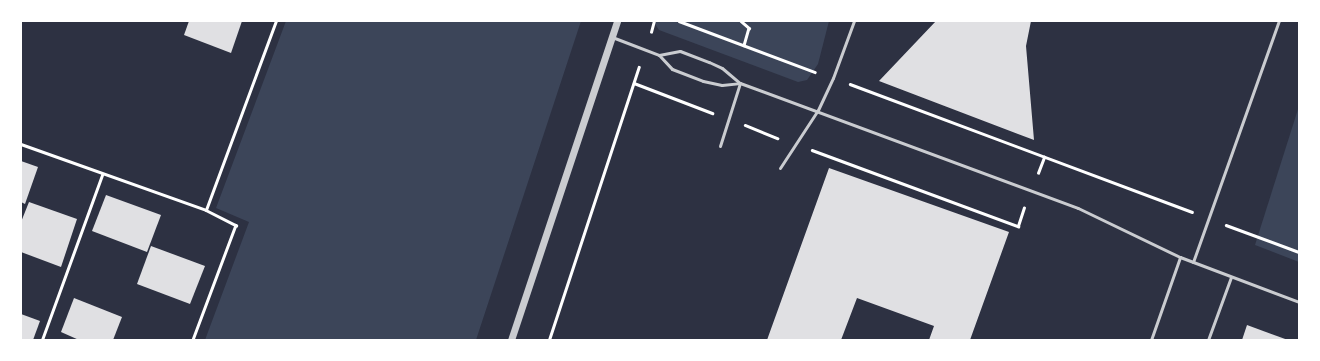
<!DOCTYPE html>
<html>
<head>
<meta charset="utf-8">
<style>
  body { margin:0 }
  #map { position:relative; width:1320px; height:361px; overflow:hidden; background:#2d3142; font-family:Commissioner,sans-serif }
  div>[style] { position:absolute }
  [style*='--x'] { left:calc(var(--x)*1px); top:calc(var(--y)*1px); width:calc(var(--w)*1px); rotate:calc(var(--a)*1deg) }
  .green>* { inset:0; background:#3c4559 }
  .building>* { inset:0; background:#e0e0e3 }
  .path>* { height:2.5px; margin:-1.25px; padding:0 1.25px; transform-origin:1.25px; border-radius:1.25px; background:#fff }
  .service>* { height:3px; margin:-1.5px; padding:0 1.5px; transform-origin:1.5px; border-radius:1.5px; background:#caccd0 }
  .tertiary>* { height:7px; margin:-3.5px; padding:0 3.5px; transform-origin:3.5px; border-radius:3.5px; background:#caccd0 }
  span { translate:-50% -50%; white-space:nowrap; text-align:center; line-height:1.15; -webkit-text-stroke:3.5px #fff; paint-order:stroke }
  .frame { position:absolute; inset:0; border:22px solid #fff; pointer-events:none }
</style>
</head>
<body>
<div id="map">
  <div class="green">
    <div style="clip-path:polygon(286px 21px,581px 21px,476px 340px,205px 340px,249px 222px,216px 208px)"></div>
    <div style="clip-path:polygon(653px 21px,829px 21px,818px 64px,807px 80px,798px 82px,659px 30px)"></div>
    <div style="clip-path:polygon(1299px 106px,1299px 262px,1255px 245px)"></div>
  </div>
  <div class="building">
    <div style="clip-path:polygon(189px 21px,242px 21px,231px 53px,184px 35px)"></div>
    <div style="clip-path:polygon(936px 21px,1031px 21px,1026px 46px,1034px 140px,879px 81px)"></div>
    <div style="clip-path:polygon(21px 161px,38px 167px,25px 204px,21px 202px)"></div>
    <div style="clip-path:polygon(829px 168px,1009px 232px,970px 340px,929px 340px,934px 326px,857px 298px,841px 340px,767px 340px)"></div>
    <div style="clip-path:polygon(106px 195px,161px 215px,147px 252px,92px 231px)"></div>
    <div style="clip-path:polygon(29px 202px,77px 219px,61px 267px,21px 252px,21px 222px)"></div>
    <div style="clip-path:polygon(151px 246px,205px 266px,190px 304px,137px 284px)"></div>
    <div style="clip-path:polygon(74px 298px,122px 317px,113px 340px,79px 340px,61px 332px)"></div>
    <div style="clip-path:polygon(21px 314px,40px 321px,33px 340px,21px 340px)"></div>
    <div style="clip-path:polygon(1247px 325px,1288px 340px,1242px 340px)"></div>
  </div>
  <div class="path">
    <div style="--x:679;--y:21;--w:145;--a:20.6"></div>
    <div style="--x:741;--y:21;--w:11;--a:41"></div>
    <div style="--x:749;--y:28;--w:18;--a:106"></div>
    <div style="--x:651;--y:32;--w:11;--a:-75"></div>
    <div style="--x:634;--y:83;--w:84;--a:21"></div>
    <div style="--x:850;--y:84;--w:365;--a:20.5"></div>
    <div style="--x:745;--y:125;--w:35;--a:22"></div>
    <div style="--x:21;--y:144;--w:196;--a:19.6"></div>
    <div style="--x:206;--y:210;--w:34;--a:27"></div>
    <div style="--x:236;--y:225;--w:123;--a:110.5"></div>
    <div style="--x:812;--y:150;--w:220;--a:20.3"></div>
    <div style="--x:1018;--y:226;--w:19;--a:-72"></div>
    <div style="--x:1038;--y:173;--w:17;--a:-69"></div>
    <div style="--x:206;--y:210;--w:202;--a:-69.7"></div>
    <div style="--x:1226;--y:225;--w:78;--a:20.3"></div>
    <div style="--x:42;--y:340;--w:176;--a:-70"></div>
    <div style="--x:549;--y:340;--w:287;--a:-71.8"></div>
  </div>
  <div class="service">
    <div style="--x:612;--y:37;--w:50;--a:21"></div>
    <div style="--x:659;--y:55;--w:19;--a:47"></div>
    <div style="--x:672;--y:69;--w:33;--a:21"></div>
    <div style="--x:703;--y:81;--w:19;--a:12"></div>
    <div style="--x:722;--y:85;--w:18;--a:-6"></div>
    <div style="--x:659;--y:55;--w:21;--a:-11"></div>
    <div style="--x:680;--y:51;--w:31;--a:21"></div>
    <div style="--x:709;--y:62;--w:14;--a:25"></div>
    <div style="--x:722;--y:68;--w:23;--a:40"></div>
    <div style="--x:740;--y:83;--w:360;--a:20.3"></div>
    <div style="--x:1078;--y:208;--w:113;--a:25.7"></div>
    <div style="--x:1180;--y:257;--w:127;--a:20.7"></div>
    <div style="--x:720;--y:146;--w:66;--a:-72.4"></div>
    <div style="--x:780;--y:168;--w:69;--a:-56.8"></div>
    <div style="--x:818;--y:110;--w:35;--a:-65"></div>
    <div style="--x:833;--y:78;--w:61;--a:-69.8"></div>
    <div style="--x:1193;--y:262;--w:256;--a:-70.4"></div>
    <div style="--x:1151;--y:340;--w:88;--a:-70.7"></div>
    <div style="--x:1208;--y:340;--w:67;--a:-69.9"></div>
  </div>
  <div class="tertiary">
    <div style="--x:511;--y:340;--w:336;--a:-71.6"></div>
  </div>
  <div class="frame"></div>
</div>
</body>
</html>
